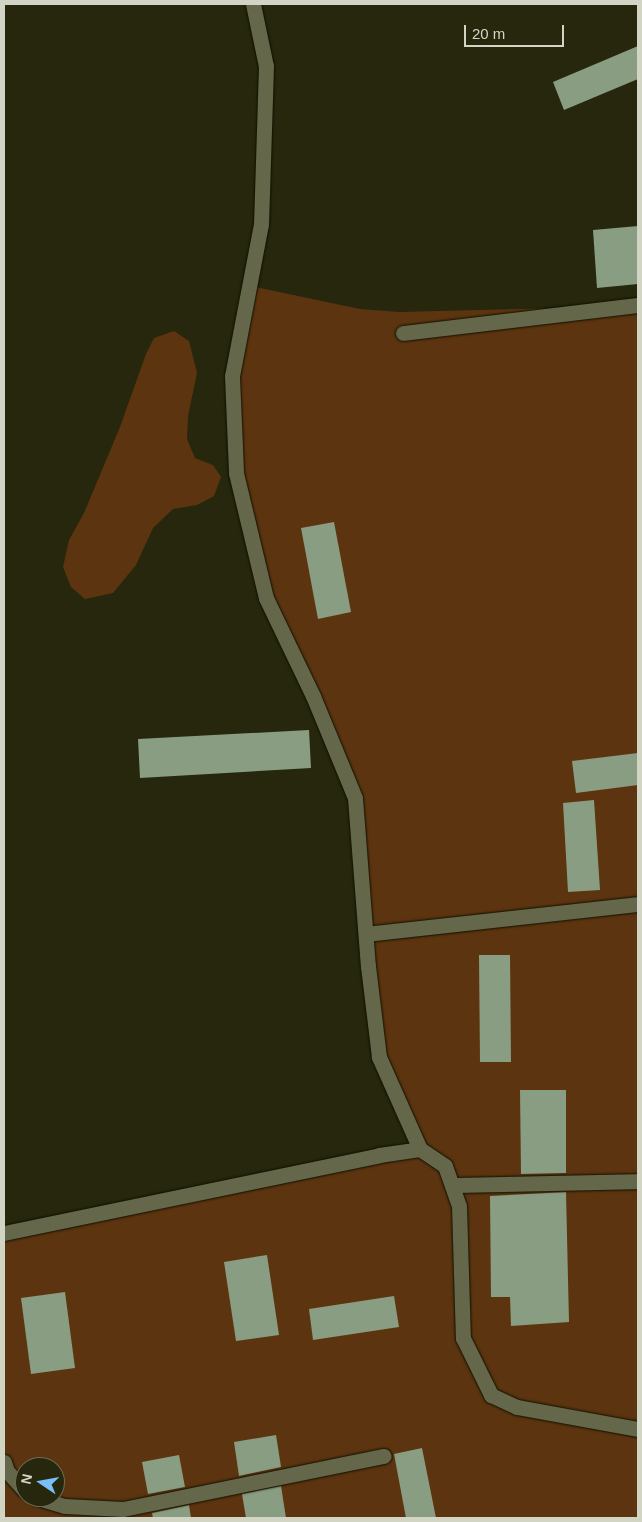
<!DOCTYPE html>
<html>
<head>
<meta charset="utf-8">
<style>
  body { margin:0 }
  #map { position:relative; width:642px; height:1522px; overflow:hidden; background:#26270c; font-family:Helvetica,sans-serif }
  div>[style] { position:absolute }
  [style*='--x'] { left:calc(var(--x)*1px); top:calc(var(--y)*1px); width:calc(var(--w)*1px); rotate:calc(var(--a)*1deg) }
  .green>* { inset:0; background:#5c340f }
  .building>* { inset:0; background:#899d82 }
  .roads { filter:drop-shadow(0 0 1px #0f1000) drop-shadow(0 0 1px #0f1000) }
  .service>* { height:15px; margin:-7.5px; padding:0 7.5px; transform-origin:7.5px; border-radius:7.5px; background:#646749 }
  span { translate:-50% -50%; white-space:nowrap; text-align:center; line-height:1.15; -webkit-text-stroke:5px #26270c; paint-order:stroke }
  .frame { position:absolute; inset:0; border:5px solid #d3d5c4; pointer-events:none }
  .north { position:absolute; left:15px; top:1457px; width:50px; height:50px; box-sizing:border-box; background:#26270c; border:1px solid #6b6d56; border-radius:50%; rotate:282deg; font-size:14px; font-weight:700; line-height:20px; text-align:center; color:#d3d5c4 }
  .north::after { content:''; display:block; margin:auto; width:18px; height:22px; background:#79bff8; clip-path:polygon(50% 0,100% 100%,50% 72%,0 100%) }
  .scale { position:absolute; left:464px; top:25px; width:100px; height:22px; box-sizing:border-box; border:2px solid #d3d5c4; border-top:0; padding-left:6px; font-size:15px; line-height:18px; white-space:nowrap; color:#d3d5c4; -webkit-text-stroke:4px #26270c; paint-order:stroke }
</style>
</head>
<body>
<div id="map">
  <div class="green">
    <div style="clip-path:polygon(evenodd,251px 286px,360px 309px,399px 312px,638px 306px,638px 1518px,4px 1518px,4px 1233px,420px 1149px,379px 1057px,355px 798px,266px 598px,236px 473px,232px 376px,251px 286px,25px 1467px,55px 1467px,55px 1497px,25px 1497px,25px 1467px)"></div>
    <div style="clip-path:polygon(174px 331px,189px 341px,197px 373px,188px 416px,187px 439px,195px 458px,213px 465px,221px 477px,214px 496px,197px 505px,173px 509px,153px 528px,136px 565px,113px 593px,85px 599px,71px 587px,63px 567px,69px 540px,84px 513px,120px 427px,146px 354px,154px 338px)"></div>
  </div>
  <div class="building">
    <div style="clip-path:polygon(638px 46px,638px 79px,564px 110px,553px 82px)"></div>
    <div style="clip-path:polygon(638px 226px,638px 284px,597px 288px,593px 230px)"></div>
    <div style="clip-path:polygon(334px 522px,351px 612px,318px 619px,301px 528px)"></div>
    <div style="clip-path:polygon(309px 730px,311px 768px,140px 778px,138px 739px)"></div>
    <div style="clip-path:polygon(638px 753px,638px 785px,576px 793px,572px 761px)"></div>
    <div style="clip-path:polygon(594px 800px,600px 890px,568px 892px,563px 803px)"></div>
    <div style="clip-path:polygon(479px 955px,510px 955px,511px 1062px,480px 1062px)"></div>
    <div style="clip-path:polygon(520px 1090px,566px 1090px,566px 1173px,521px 1174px)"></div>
    <div style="clip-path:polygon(566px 1192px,569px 1322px,511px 1326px,510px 1297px,491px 1297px,490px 1196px)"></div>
    <div style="clip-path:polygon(267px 1255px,279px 1335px,236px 1341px,224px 1262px)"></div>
    <div style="clip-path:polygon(65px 1292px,75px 1368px,31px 1374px,21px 1298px)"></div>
    <div style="clip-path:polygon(394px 1296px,399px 1327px,313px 1340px,309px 1309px)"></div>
    <div style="clip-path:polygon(276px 1435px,281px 1467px,239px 1476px,234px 1442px)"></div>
    <div style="clip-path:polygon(422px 1448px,436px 1518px,406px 1518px,394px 1454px)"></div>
    <div style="clip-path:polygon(179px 1455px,185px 1487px,148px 1494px,142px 1462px)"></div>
    <div style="clip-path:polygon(281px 1486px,286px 1518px,246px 1518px,242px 1494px)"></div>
    <div style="clip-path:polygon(189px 1505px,191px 1518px,153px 1518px,152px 1513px)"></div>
  </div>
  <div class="roads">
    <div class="service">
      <div style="--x:253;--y:4;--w:63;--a:78.2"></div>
      <div style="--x:266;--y:66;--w:158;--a:91.8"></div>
      <div style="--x:261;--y:224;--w:155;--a:100.8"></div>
      <div style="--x:232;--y:376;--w:97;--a:87.6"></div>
      <div style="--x:236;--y:473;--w:129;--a:76.5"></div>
      <div style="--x:266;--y:598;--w:109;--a:64.4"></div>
      <div style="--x:313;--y:696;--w:110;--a:67.6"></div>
      <div style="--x:355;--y:798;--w:169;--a:85.6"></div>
      <div style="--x:368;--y:966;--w:92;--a:83.1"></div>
      <div style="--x:379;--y:1057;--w:101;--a:66"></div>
      <div style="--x:403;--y:333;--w:237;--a:-6.8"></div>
      <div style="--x:366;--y:934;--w:274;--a:-6.3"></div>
      <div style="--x:452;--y:1185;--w:186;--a:-1.2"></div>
      <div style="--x:4;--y:1233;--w:383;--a:-11.7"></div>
      <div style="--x:379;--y:1155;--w:41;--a:-8.3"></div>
      <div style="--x:420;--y:1149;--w:30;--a:34"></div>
      <div style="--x:445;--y:1166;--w:42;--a:70.7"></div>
      <div style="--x:459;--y:1206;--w:132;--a:88.3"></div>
      <div style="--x:463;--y:1338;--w:64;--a:63.8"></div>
      <div style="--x:491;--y:1395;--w:29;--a:25"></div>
      <div style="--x:517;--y:1407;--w:123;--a:10.3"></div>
      <div style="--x:4;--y:1462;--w:9;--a:72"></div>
      <div style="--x:7;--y:1471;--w:27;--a:48"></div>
      <div style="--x:35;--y:1497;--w:31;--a:17"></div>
      <div style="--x:65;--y:1506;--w:58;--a:3"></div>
      <div style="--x:123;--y:1509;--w:266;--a:-11.5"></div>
    </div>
  </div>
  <div class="frame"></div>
  <div class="north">N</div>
  <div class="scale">20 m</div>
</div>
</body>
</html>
